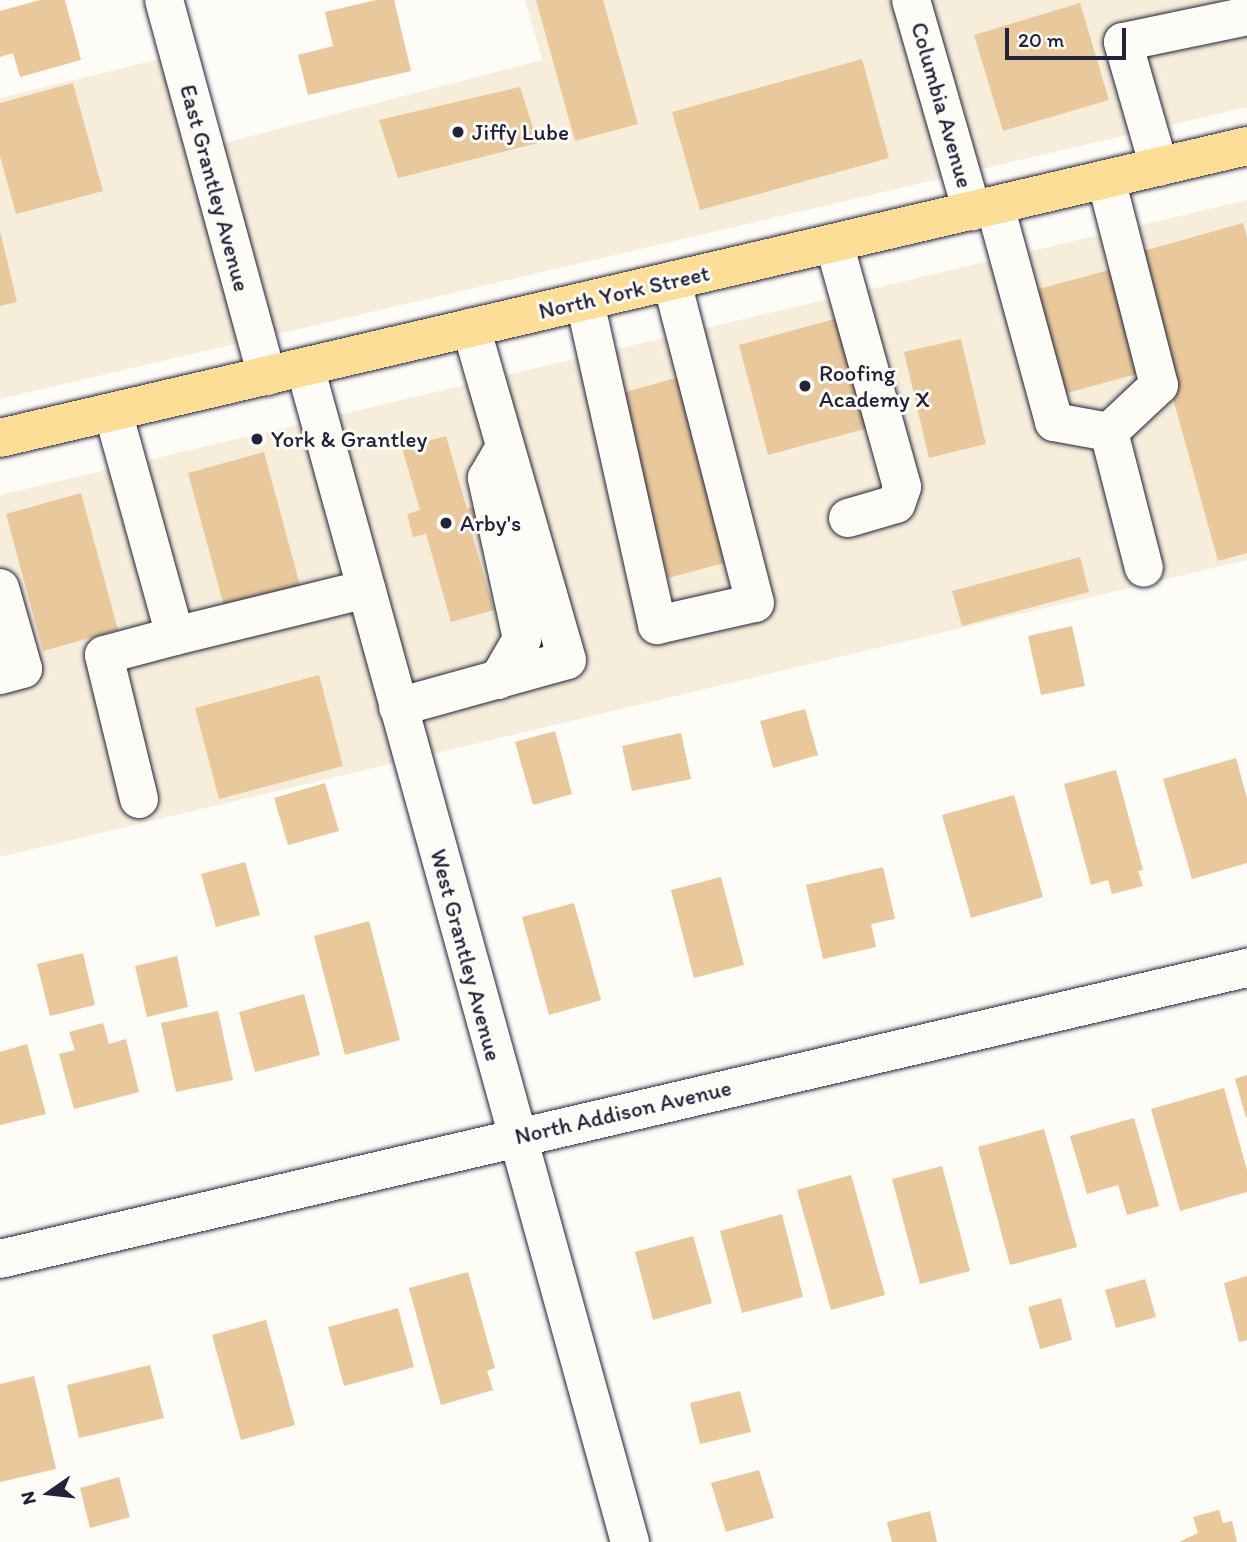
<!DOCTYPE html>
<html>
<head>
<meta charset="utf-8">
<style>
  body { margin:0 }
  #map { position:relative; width:1247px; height:1542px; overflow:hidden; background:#fdfcf7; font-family:Itim,sans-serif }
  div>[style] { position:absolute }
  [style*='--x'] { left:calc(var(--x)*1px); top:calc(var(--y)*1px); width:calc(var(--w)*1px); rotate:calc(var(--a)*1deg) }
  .built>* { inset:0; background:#f7eddb }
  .building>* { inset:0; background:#e9c99b }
  .roads { filter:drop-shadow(0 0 2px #22223b) drop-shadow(0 0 2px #22223b) }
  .minor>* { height:38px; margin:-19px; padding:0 19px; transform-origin:19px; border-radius:19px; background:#fdfcf7 }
  .major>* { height:38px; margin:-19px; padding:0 19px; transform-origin:19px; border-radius:19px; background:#fcde96 }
  .dots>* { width:19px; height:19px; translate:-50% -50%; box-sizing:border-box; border:4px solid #fdfcf7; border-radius:50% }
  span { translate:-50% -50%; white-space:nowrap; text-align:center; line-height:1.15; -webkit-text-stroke:6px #fdfcf7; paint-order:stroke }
  .street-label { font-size:23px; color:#22223b }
  .poi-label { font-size:23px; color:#22223b }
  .left { translate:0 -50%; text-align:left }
  .north { position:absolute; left:14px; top:1458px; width:70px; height:70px; -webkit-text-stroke:5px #fdfcf7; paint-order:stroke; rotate:256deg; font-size:19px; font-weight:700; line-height:28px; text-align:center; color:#22223b }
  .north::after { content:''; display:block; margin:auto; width:24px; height:32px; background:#22223b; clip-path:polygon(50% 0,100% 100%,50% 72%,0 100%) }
  .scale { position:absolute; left:1005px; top:28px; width:121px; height:32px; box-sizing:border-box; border:4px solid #22223b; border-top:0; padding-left:9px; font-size:21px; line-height:24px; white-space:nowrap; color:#22223b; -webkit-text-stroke:5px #fdfcf7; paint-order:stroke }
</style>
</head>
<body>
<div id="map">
  <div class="built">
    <div style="clip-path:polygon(525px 0,1247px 0,1247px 107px,0 399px,0 98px,197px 50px,221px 144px,542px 60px)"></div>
    <div style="clip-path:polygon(1247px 200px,1247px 560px,0 857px,0 495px)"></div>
  </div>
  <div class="building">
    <div style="clip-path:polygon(40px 0,65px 0,81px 60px,20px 77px,13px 53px,0 57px,0 11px)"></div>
    <div style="clip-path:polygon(376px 0,394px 0,411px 71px,308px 95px,298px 55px,333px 46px,325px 12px)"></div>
    <div style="clip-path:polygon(536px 0,603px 0,638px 124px,575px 141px)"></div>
    <div style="clip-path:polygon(1080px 3px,1109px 100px,1003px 131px,974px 35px)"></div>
    <div style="clip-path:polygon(862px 59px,889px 158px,700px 210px,672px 112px)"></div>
    <div style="clip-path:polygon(73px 83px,103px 191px,16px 214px,0 156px,0 103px)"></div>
    <div style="clip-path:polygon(520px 87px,538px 143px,398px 178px,379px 120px)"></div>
    <div style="clip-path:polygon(1243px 223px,1247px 237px,1247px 553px,1218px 561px,1133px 254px)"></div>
    <div style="clip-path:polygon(0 231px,17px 302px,0 306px)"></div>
    <div style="clip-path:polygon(1116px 268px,1144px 372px,1056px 396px,1028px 292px)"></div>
    <div style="clip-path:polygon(842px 317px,872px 427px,768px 455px,739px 345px)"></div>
    <div style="clip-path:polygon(961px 339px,986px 444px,929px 458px,904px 352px)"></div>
    <div style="clip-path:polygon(679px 377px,728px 562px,668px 578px,619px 394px)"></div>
    <div style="clip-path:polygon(446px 436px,467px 509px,478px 506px,485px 531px,472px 534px,494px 610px,451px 622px,426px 534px,413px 537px,407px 514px,420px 510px,402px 448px)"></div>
    <div style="clip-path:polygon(264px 452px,301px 589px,225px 610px,188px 473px)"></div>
    <div style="clip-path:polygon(81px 493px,118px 630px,43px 651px,6px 514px)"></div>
    <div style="clip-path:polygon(1080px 557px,1089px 592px,962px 626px,952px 591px)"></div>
    <div style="clip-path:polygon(1072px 626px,1085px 686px,1041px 695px,1028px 636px)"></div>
    <div style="clip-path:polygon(319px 675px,343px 766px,219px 799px,195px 708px)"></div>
    <div style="clip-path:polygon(805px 709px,818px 755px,773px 768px,760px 721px)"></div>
    <div style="clip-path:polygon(555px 731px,572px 794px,533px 805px,515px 742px)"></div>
    <div style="clip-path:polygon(681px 733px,691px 779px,632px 791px,622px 746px)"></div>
    <div style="clip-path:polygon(1236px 758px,1247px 798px,1247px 863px,1192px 879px,1163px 779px)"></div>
    <div style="clip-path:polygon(1116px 770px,1143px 870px,1138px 871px,1143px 886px,1112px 894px,1108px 880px,1091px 885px,1064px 784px)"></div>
    <div style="clip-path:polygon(325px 783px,339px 831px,288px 845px,274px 798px)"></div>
    <div style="clip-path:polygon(1014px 795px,1043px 897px,971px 918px,942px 815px)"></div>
    <div style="clip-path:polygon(245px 862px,260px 915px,216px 927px,201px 874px)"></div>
    <div style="clip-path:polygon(883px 867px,895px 919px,871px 924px,876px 947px,823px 959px,806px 885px)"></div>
    <div style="clip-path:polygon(721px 877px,744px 965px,694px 978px,671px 890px)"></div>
    <div style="clip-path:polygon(574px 903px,601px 1000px,549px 1015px,522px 917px)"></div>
    <div style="clip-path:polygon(369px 921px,400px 1040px,345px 1055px,314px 936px)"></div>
    <div style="clip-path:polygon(83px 953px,95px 1005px,50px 1016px,37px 964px)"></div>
    <div style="clip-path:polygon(177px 956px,188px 1007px,147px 1017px,135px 966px)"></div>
    <div style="clip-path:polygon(304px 994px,320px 1055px,255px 1072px,239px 1012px)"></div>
    <div style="clip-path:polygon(218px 1011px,233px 1080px,176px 1092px,161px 1023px)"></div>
    <div style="clip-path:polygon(103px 1023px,109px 1044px,126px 1039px,139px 1092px,74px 1109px,59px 1054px,75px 1050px,69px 1032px)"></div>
    <div style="clip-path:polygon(27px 1044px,46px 1114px,0 1125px,0 1052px)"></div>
    <div style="clip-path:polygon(1247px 1075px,1247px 1117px,1246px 1117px,1235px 1079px)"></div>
    <div style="clip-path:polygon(1224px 1088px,1247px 1170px,1247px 1192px,1180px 1211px,1151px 1109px)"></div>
    <div style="clip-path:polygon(1134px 1118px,1159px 1206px,1127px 1215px,1118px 1185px,1087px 1194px,1070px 1136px)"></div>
    <div style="clip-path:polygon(1044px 1129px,1077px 1247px,1010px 1265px,978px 1147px)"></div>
    <div style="clip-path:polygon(942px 1166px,970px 1271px,920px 1284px,892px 1179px)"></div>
    <div style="clip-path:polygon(851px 1175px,885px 1295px,831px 1310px,797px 1190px)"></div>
    <div style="clip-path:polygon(782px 1214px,803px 1297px,742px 1313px,720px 1231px)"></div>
    <div style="clip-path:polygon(693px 1236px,712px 1303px,653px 1320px,635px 1252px)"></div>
    <div style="clip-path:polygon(468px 1272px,495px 1368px,487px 1371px,493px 1390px,441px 1405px,409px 1288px)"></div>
    <div style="clip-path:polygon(1247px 1276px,1247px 1340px,1239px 1342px,1224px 1283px)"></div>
    <div style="clip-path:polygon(1145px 1279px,1156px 1317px,1116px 1328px,1105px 1290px)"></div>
    <div style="clip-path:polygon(1061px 1298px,1072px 1340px,1040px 1349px,1028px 1307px)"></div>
    <div style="clip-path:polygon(398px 1308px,414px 1367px,344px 1386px,328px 1327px)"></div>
    <div style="clip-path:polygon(266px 1320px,295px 1425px,241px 1440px,212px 1335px)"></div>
    <div style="clip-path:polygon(150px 1365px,164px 1418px,79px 1438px,67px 1385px)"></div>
    <div style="clip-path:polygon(34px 1376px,56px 1469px,0 1482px,0 1384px)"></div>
    <div style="clip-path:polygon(740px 1391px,751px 1432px,700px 1444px,690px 1403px)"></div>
    <div style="clip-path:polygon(759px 1470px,774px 1518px,726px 1532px,711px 1483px)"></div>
    <div style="clip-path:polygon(119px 1477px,130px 1517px,90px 1528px,80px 1488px)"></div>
    <div style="clip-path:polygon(1219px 1510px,1223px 1523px,1232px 1521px,1237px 1542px,1179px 1542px,1198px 1533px,1193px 1517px)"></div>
    <div style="clip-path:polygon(930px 1511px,937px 1542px,892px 1542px,887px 1522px)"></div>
  </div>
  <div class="roads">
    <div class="minor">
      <div style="--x:164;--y:0;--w:390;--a:74.7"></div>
      <div style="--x:911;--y:0;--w:220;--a:73.9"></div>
      <div style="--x:1159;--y:167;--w:130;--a:-106.1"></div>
      <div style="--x:1123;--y:42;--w:127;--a:-11.8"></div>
      <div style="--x:1106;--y:179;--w:213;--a:75.6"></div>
      <div style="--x:1159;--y:385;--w:69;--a:136.8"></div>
      <div style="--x:995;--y:206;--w:224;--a:74.7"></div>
      <div style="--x:1054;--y:422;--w:56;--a:10.3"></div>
      <div style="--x:1109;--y:432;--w:140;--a:75.6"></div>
      <div style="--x:834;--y:243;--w:253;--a:74.4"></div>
      <div style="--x:902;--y:487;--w:18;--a:109"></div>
      <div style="--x:896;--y:504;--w:50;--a:163.7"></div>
      <div style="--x:585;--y:302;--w:331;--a:77.4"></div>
      <div style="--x:657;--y:625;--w:100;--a:-12.7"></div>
      <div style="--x:755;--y:603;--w:333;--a:-104.5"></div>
      <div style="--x:305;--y:367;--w:1219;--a:74.54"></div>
      <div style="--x:113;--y:412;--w:232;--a:74.5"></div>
      <div style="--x:175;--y:636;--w:197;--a:-13.8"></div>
      <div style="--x:0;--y:588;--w:84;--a:74.1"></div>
      <div style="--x:23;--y:669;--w:24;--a:165"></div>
      <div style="--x:498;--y:680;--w:48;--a:-59.7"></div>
      <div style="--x:522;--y:639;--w:165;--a:-102.3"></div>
      <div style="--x:487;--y:478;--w:34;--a:-60"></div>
      <div style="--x:398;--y:707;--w:175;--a:-15.5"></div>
      <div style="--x:567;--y:660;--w:346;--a:-106.1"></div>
      <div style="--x:139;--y:799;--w:148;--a:-103.7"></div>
      <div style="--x:104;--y:655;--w:73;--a:-15"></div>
      <div style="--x:0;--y:1259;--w:1281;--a:-13.14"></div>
    </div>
    <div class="major">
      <div style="--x:0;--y:438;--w:1281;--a:-13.18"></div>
    </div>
  </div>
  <div class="dots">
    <div style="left:458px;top:132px;background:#22223b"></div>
    <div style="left:805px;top:386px;background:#22223b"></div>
    <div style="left:257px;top:439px;background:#22223b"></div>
    <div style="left:446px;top:523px;background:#22223b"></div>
  </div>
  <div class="street-label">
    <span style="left:942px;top:105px;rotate:74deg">Columbia Avenue</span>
    <span style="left:215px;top:188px;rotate:75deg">East Grantley Avenue</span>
    <span style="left:624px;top:292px;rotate:-13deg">North York Street</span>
    <span style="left:466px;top:955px;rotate:75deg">West Grantley Avenue</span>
    <span style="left:623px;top:1112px;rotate:-13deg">North Addison Avenue</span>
  </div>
  <div class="poi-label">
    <span class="left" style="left:472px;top:132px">Jiffy Lube</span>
    <span class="left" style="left:819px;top:386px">Roofing<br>Academy X</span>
    <span class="left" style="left:271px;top:439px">York &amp; Grantley</span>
    <span class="left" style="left:460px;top:523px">Arby's</span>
  </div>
  <div class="north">N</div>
  <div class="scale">20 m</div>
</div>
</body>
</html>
